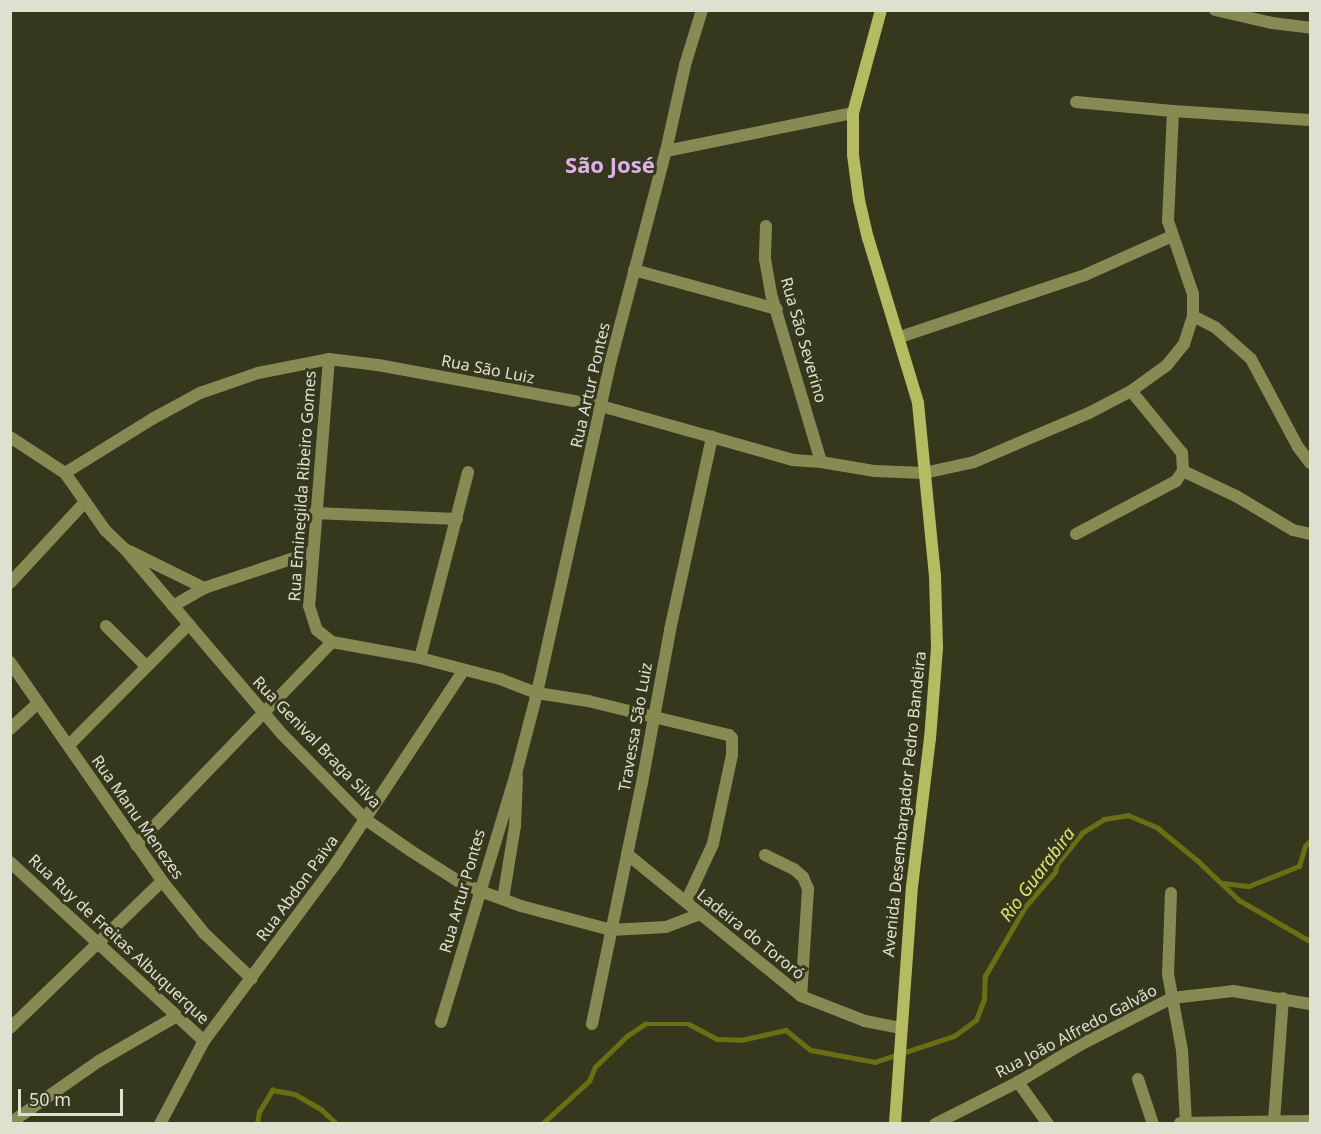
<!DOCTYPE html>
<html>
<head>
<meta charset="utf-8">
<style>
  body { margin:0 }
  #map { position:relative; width:1321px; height:1134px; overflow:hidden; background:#36381e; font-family:"Noto Sans",sans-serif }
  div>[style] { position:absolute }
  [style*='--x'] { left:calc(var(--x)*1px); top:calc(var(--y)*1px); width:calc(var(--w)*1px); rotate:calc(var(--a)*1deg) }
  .stream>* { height:4.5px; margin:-2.25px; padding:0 2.25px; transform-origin:2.25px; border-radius:2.25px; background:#6b6f13 }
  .street>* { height:12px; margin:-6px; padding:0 6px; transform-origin:6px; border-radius:6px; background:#868b54 }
  .secondary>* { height:12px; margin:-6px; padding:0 6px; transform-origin:6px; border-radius:6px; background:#b4bb60 }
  span { translate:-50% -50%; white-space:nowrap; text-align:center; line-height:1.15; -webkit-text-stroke:6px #36381e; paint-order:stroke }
  .street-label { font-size:16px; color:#dee0d0 }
  .water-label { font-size:18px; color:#dce472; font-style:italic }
  .district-label { font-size:22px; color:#e0afed; font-weight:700 }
  .frame { position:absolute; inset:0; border:12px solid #dee0d0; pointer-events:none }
  .scale { position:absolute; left:18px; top:1089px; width:105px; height:27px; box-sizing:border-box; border:3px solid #dee0d0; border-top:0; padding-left:8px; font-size:18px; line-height:21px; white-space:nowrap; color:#dee0d0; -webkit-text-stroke:4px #36381e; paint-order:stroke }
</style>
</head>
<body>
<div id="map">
  <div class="stream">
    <div style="--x:1223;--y:883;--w:26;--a:7"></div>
    <div style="--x:1249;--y:886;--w:54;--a:-21.8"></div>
    <div style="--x:1299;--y:866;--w:21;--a:-73"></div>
    <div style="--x:1305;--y:846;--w:7;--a:-45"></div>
    <div style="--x:257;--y:1124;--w:12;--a:-81"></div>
    <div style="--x:259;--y:1112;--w:26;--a:-59"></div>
    <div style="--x:272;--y:1090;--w:23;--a:10"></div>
    <div style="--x:295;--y:1094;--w:30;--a:30"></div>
    <div style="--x:321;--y:1109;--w:22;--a:43"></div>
    <div style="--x:542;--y:1124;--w:64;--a:-42.5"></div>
    <div style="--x:589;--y:1081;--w:15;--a:-67"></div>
    <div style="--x:595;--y:1067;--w:45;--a:-44.1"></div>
    <div style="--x:627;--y:1036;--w:22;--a:-34"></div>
    <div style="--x:645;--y:1024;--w:44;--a:0"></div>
    <div style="--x:689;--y:1024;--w:32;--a:28"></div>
    <div style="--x:717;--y:1039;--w:24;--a:2"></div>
    <div style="--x:741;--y:1040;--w:46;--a:-12.5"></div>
    <div style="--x:786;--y:1030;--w:32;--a:39"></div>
    <div style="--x:811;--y:1050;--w:65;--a:10.6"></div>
    <div style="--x:875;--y:1062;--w:83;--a:-18.2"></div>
    <div style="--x:954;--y:1036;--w:27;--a:-36"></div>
    <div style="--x:976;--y:1020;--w:22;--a:-69"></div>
    <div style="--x:984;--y:999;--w:23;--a:-88"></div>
    <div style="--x:985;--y:976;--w:80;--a:-59.9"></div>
    <div style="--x:1025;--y:907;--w:46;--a:-49.4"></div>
    <div style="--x:1055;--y:872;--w:8;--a:-76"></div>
    <div style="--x:1057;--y:864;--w:40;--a:-51"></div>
    <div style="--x:1082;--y:833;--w:26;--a:-32"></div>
    <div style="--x:1104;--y:819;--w:24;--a:-9"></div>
    <div style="--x:1128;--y:815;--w:33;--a:23"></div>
    <div style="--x:1158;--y:828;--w:50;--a:39.4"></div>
    <div style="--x:1197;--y:860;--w:58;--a:43.6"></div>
    <div style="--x:1239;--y:900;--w:82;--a:30"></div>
  </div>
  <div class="street">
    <div style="--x:1215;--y:10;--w:58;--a:12.8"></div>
    <div style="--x:1272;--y:23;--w:38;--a:7"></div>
    <div style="--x:1076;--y:102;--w:97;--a:5.3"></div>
    <div style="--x:666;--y:151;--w:191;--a:-11.5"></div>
    <div style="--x:766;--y:226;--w:33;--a:92"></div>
    <div style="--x:765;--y:259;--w:36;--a:80"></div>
    <div style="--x:771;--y:294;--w:175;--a:73.4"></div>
    <div style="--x:634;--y:270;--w:148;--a:15.3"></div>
    <div style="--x:1193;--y:316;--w:25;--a:27"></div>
    <div style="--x:1215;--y:327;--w:48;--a:41.6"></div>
    <div style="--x:1251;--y:359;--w:100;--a:61.9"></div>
    <div style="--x:1298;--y:447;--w:20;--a:53"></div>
    <div style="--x:900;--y:337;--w:195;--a:-18.5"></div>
    <div style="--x:1085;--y:275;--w:95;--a:-24.1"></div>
    <div style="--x:329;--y:359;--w:248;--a:94.6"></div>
    <div style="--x:309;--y:606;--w:25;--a:72"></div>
    <div style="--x:317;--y:630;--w:19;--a:39"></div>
    <div style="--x:332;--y:642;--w:89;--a:10.3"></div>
    <div style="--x:420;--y:658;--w:83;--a:14.7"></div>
    <div style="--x:500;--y:679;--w:40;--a:21"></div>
    <div style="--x:537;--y:693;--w:52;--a:8.9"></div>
    <div style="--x:588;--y:701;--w:145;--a:13.6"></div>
    <div style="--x:729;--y:735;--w:4;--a:45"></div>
    <div style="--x:732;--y:738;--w:17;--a:90"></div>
    <div style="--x:732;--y:755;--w:91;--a:102.1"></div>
    <div style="--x:713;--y:844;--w:64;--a:115"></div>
    <div style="--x:10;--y:437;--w:66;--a:33.2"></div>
    <div style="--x:65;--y:473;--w:70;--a:54.9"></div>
    <div style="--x:105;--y:530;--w:28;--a:44"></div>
    <div style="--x:125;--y:549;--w:244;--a:49.7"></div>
    <div style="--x:283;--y:735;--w:117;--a:45.7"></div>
    <div style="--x:365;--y:819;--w:56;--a:34.8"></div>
    <div style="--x:411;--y:851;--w:56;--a:32.6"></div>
    <div style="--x:458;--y:881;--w:24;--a:24"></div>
    <div style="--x:480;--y:891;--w:44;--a:20.1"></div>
    <div style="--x:521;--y:906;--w:93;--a:14.9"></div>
    <div style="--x:611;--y:930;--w:55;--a:-3.1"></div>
    <div style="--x:666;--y:927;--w:36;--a:-21"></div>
    <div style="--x:1183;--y:471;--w:59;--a:25.3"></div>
    <div style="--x:1236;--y:496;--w:66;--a:30.8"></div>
    <div style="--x:1293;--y:530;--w:17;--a:13"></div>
    <div style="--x:65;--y:473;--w:102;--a:-31.8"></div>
    <div style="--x:152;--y:419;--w:55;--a:-28.4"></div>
    <div style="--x:200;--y:393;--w:61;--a:-19"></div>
    <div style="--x:258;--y:373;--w:72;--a:-11.2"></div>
    <div style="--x:329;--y:359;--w:49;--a:7"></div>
    <div style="--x:378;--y:365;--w:227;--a:10.4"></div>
    <div style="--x:601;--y:406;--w:199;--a:15.7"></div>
    <div style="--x:793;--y:460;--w:28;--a:4"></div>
    <div style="--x:821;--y:462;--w:55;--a:9.5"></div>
    <div style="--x:875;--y:471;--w:49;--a:2.3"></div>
    <div style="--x:924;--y:473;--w:51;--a:-12.4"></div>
    <div style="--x:974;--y:462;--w:125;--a:-23.1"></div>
    <div style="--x:1089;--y:413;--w:47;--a:-27.6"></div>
    <div style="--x:1131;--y:391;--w:44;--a:-35.8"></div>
    <div style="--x:1167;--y:365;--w:27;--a:-51"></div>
    <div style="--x:1184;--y:344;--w:29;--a:-72"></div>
    <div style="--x:1193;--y:316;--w:22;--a:-90"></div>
    <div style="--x:1193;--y:294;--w:77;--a:-108.9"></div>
    <div style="--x:1168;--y:221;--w:110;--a:-87.4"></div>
    <div style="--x:1173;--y:111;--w:137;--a:3.8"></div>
    <div style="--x:314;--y:513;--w:143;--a:2.4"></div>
    <div style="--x:1076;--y:534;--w:113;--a:-27.9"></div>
    <div style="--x:1176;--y:481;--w:12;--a:-55"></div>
    <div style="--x:1183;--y:471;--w:18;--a:-93"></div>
    <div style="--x:1182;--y:453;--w:80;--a:-129.4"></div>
    <div style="--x:129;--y:551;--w:84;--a:26.3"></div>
    <div style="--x:10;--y:583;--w:109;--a:-47.2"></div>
    <div style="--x:173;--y:606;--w:36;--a:-30"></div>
    <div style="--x:204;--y:588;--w:114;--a:-18.4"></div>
    <div style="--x:106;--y:626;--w:57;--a:45"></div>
    <div style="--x:420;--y:658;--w:192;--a:-75.5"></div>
    <div style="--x:10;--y:662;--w:267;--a:55.2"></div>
    <div style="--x:162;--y:881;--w:67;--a:51.1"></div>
    <div style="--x:204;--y:933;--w:66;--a:43.8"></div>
    <div style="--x:10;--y:729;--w:38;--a:-43"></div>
    <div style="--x:69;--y:745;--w:170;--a:-45.2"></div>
    <div style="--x:136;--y:845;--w:282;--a:-46"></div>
    <div style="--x:627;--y:854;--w:225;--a:39.2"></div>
    <div style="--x:801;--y:996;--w:69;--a:21.3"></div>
    <div style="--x:865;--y:1021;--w:37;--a:11"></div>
    <div style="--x:765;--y:855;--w:32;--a:26"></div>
    <div style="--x:794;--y:869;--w:12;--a:42"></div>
    <div style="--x:803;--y:877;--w:13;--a:67"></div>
    <div style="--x:808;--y:889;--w:107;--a:93.7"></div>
    <div style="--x:10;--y:862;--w:264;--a:42.7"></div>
    <div style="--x:1171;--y:893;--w:81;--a:92.1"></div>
    <div style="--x:1168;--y:974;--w:77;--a:79.6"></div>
    <div style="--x:1182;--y:1050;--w:74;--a:86.9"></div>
    <div style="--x:503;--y:899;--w:74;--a:-80.7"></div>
    <div style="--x:515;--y:826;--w:49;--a:-87.7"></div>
    <div style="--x:441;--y:1022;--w:263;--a:-73.2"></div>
    <div style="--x:517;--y:770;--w:80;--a:-75.4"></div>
    <div style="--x:537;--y:693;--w:341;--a:-77.5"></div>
    <div style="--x:611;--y:360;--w:216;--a:-75.3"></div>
    <div style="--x:666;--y:151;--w:88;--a:-77.5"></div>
    <div style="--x:685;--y:65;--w:58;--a:-72.8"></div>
    <div style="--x:592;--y:1024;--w:246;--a:-78.3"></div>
    <div style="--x:642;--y:783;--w:156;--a:-79.6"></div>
    <div style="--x:670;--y:630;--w:198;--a:-77.7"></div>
    <div style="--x:10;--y:1028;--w:211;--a:-44"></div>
    <div style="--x:1138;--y:1079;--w:47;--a:71.6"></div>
    <div style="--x:1018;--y:1082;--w:52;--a:54.5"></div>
    <div style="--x:13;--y:1121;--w:105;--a:-34.9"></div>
    <div style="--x:99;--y:1061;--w:90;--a:-30"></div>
    <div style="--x:1274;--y:1121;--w:123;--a:-85.8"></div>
    <div style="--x:1180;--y:1123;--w:130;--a:-0.9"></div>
    <div style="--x:160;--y:1124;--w:94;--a:-62.1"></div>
    <div style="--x:204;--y:1041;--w:222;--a:-53.4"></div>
    <div style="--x:336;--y:863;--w:230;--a:-56.5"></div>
    <div style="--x:935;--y:1124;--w:93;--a:-26.8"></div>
    <div style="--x:1018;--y:1082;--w:72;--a:-30.8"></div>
    <div style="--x:1080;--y:1045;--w:103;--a:-27.1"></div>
    <div style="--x:1172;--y:998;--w:61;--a:-6.5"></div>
    <div style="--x:1233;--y:991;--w:78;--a:9.6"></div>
  </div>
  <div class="secondary">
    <div style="--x:881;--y:10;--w:107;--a:105.2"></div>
    <div style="--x:853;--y:113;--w:42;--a:90"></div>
    <div style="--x:853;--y:155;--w:45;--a:82.4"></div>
    <div style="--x:859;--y:200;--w:39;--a:77"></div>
    <div style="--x:868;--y:238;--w:172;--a:73.1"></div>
    <div style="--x:918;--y:403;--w:173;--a:84.4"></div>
    <div style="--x:935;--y:575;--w:73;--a:88.4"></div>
    <div style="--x:937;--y:648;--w:90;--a:94.4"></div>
    <div style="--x:930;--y:738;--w:149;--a:96.9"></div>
    <div style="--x:912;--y:886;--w:239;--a:94.1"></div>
  </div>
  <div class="street-label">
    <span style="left:804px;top:340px;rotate:74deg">Rua São Severino</span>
    <span style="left:488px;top:369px;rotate:11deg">Rua São Luiz</span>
    <span style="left:590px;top:385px;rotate:-77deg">Rua Artur Pontes</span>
    <span style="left:302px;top:486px;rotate:-86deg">Rua Eminegilda Ribeiro Gomes</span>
    <span style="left:635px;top:727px;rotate:-80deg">Travessa São Luiz</span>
    <span style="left:317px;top:742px;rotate:46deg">Rua Genival Braga Silva</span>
    <span style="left:904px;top:804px;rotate:-84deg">Avenida Desembargador Pedro Bandeira</span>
    <span style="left:138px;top:817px;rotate:55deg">Rua Manu Menezes</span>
    <span style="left:297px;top:888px;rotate:-54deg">Rua Abdon Paiva</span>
    <span style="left:462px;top:891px;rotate:-74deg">Rua Artur Pontes</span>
    <span style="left:751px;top:934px;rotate:39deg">Ladeira do Tororó</span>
    <span style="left:119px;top:939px;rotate:43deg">Rua Ruy de Freitas Albuquerque</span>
    <span style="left:1076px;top:1031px;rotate:-28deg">Rua João Alfredo Galvão</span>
  </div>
  <div class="water-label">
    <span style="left:1037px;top:874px;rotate:-53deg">Rio Guarabira</span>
  </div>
  <div class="district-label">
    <span style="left:610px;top:165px">São José</span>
  </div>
  <div class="frame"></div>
  <div class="scale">50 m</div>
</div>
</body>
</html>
